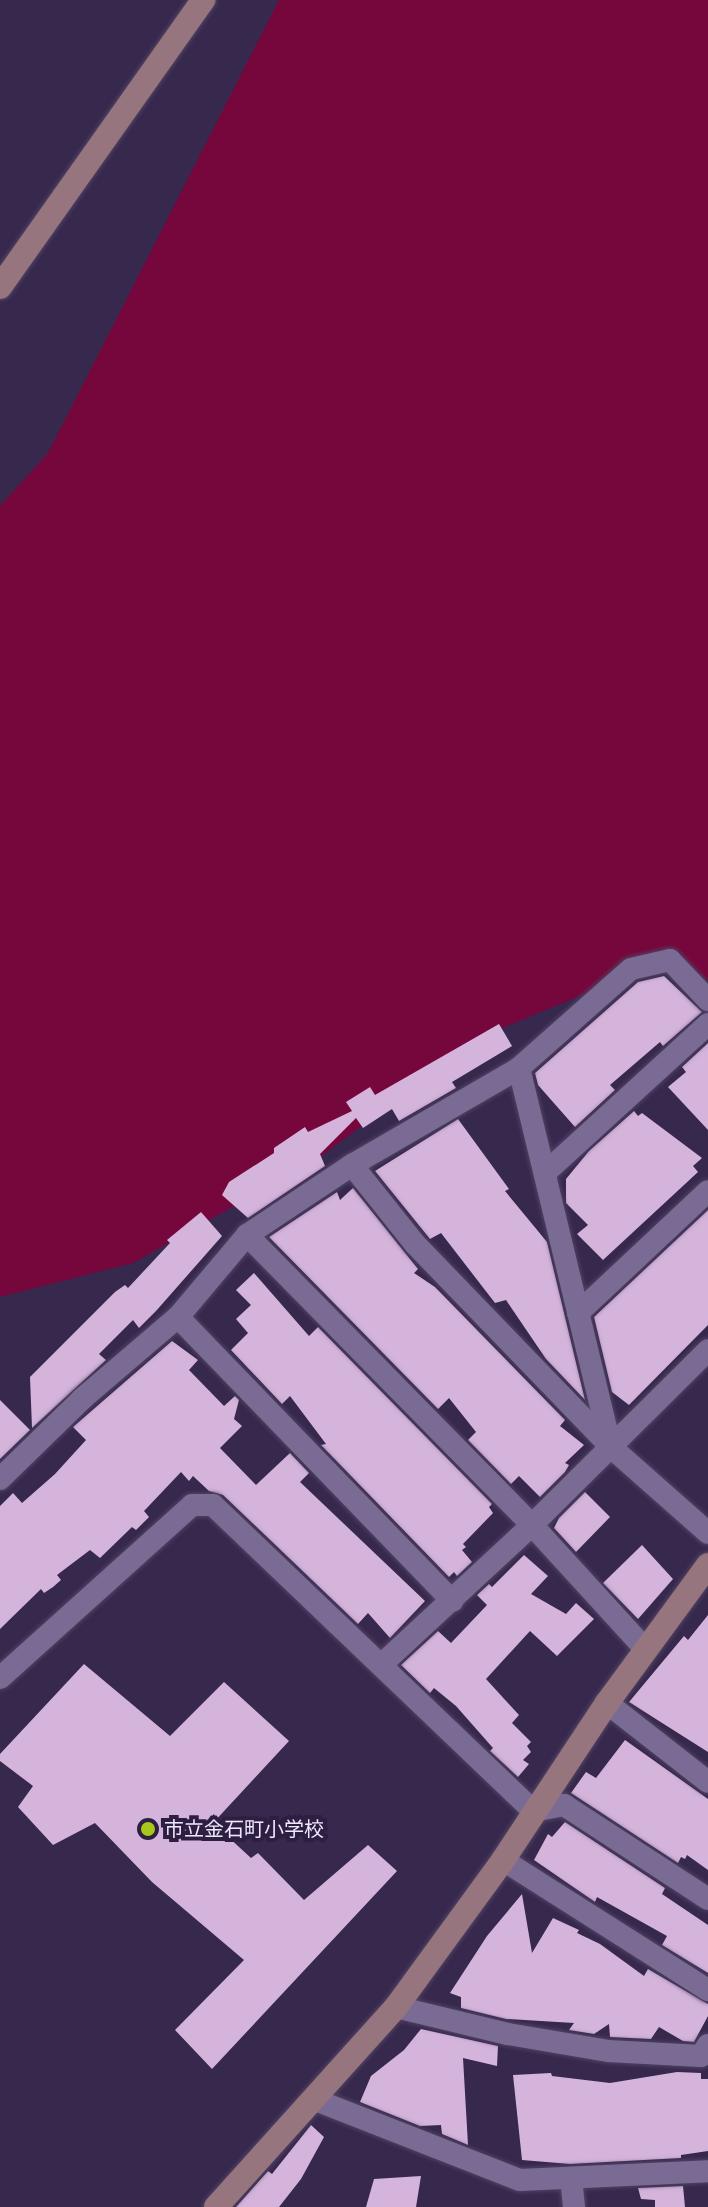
<!DOCTYPE html>
<html>
<head>
<meta charset="utf-8">
<style>
  body { margin:0 }
  #map { position:relative; width:708px; height:2207px; overflow:hidden; background:#37284d; font-family:Raleway,"Noto Sans JP",sans-serif }
  div>[style] { position:absolute }
  [style*='--x'] { left:calc(var(--x)*1px); top:calc(var(--y)*1px); width:calc(var(--w)*1px); rotate:calc(var(--a)*1deg) }
  .green>* { inset:0; background:#76073c }
  .building>* { inset:0; background:#d5b4dc }
  .roads { filter:drop-shadow(0 0 2px #504362) drop-shadow(0 0 2px #504362) }
  .street>* { height:22px; margin:-11px; padding:0 11px; transform-origin:11px; border-radius:11px; background:#7a6b95 }
  .secondary>* { height:24px; margin:-12px; padding:0 12px; transform-origin:12px; border-radius:12px; background:#96757e }
  .dots>* { width:22px; height:22px; translate:-50% -50%; box-sizing:border-box; border:4px solid #2d1e42; border-radius:50% }
  span { translate:-50% -50%; white-space:nowrap; text-align:center; line-height:1.15; -webkit-text-stroke:8px #2d1e42; paint-order:stroke }
  .poi-label { font-size:20px; color:#eee8fb }
  .left { translate:0 -50%; text-align:left }
</style>
</head>
<body>
<div id="map">
  <div class="green">
    <div style="clip-path:polygon(279px 0,708px 0,708px 982px,685px 964px,628px 976px,483px 1036px,317px 1159px,133px 1263px,0 1297px,0 506px,48px 453px)"></div>
  </div>
  <div class="building">
    <div style="clip-path:polygon(664px 976px,702px 1012px,663px 1046px,660px 1042px,610px 1085px,615px 1090px,575px 1127px,538px 1085px,535px 1073px,638px 982px)"></div>
    <div style="clip-path:polygon(499px 1024px,512px 1046px,452px 1082px,456px 1088px,399px 1121px,392px 1109px,363px 1128px,356px 1118px,320px 1154px,325px 1166px,248px 1218px,222px 1195px,229px 1182px,274px 1153px,274px 1148px,305px 1127px,308px 1132px,352px 1111px,346px 1102px,370px 1087px,375px 1095px)"></div>
    <div style="clip-path:polygon(708px 1043px,708px 1130px,668px 1087px,686px 1072px,682px 1067px)"></div>
    <div style="clip-path:polygon(634px 1111px,638px 1116px,642px 1113px,702px 1158px,693px 1166px,698px 1172px,603px 1260px,577px 1234px,588px 1225px,566px 1203px,566px 1179px,589px 1151px)"></div>
    <div style="clip-path:polygon(458px 1119px,509px 1189px,505px 1191px,547px 1242px,585px 1400px,546px 1359px,506px 1300px,495px 1303px,441px 1233px,430px 1239px,375px 1171px)"></div>
    <div style="clip-path:polygon(353px 1188px,418px 1269px,414px 1273px,435px 1287px,565px 1420px,560px 1426px,584px 1445px,565px 1463px,569px 1465px,565px 1472px,540px 1497px,519px 1476px,511px 1484px,468px 1440px,476px 1432px,449px 1398px,438px 1409px,269px 1237px,337px 1192px,340px 1200px)"></div>
    <div style="clip-path:polygon(708px 1210px,708px 1325px,629px 1405px,612px 1392px,594px 1317px)"></div>
    <div style="clip-path:polygon(201px 1212px,222px 1236px,156px 1311px,139px 1328px,133px 1320px,99px 1354px,106px 1360px,32px 1428px,30px 1377px,115px 1292px,125px 1285px,128px 1288px,170px 1243px,167px 1240px)"></div>
    <div style="clip-path:polygon(254px 1273px,309px 1336px,318px 1327px,492px 1504px,489px 1507px,493px 1513px,463px 1544px,466px 1547px,462px 1550px,472px 1562px,457px 1576px,454px 1572px,449px 1577px,321px 1445px,326px 1444px,290px 1396px,282px 1404px,231px 1350px,248px 1333px,236px 1319px,251px 1305px,236px 1290px)"></div>
    <div style="clip-path:polygon(172px 1341px,198px 1360px,189px 1370px,224px 1406px,235px 1396px,239px 1400px,234px 1419px,242px 1426px,220px 1448px,256px 1485px,290px 1453px,309px 1473px,300px 1482px,425px 1601px,390px 1638px,368px 1613px,358px 1624px,223px 1495px,209px 1491px,193px 1476px,189px 1481px,181px 1472px,144px 1511px,149px 1517px,136px 1530px,132px 1527px,100px 1558px,90px 1550px,57px 1575px,61px 1580px,53px 1587px,44px 1593px,41px 1589px,0 1629px,0 1506px,13px 1493px,22px 1503px,55px 1474px,86px 1440px,73px 1427px)"></div>
    <div style="clip-path:polygon(0 1400px,30px 1430px,0 1459px)"></div>
    <div style="clip-path:polygon(585px 1492px,610px 1517px,576px 1552px,554px 1528px,559px 1518px)"></div>
    <div style="clip-path:polygon(642px 1545px,673px 1579px,638px 1619px,603px 1583px)"></div>
    <div style="clip-path:polygon(524px 1555px,548px 1576px,531px 1594px,566px 1614px,576px 1603px,594px 1619px,557px 1656px,530px 1631px,486px 1679px,519px 1715px,512px 1723px,531px 1742px,527px 1746px,531px 1752px,523px 1760px,529px 1764px,518px 1777px,490px 1751px,493px 1748px,456px 1706px,434px 1688px,430px 1693px,401px 1665px,438px 1631px,451px 1643px,487px 1605px,477px 1595px,489px 1584px,492px 1587px)"></div>
    <div style="clip-path:polygon(708px 1615px,708px 1752px,629px 1702px,684px 1636px,688px 1640px)"></div>
    <div style="clip-path:polygon(84px 1664px,170px 1736px,224px 1682px,289px 1741px,213px 1823px,251px 1858px,258px 1853px,304px 1900px,368px 1845px,397px 1871px,212px 2069px,175px 2030px,244px 1960px,152px 1882px,95px 1823px,53px 1845px,18px 1807px,33px 1786px,0 1761px,0 1754px)"></div>
    <div style="clip-path:polygon(625px 1740px,708px 1799px,708px 1870px,687px 1855px,685px 1859px,681px 1857px,678px 1863px,571px 1793px,586px 1772px,596px 1778px)"></div>
    <div style="clip-path:polygon(565px 1822px,665px 1888px,662px 1894px,708px 1925px,708px 1973px,662px 1945px,667px 1936px,597px 1897px,595px 1902px,534px 1860px,548px 1834px,552px 1837px)"></div>
    <div style="clip-path:polygon(522px 1894px,532px 1953px,553px 1918px,579px 1930px,577px 1933px,600px 1944px,644px 1976px,648px 1969px,708px 2004px,708px 2016px,694px 2042px,683px 2041px,659px 2027px,651px 2039px,610px 2037px,609px 2024px,594px 2034px,569px 2030px,574px 2023px,506px 2019px,461px 2008px,461px 1997px,450px 1993px,487px 1936px)"></div>
    <div style="clip-path:polygon(421px 2029px,498px 2046px,497px 2066px,463px 2058px,468px 2145px,442px 2134px,441px 2125px,420px 2126px,360px 2102px,371px 2076px,404px 2050px)"></div>
    <div style="clip-path:polygon(677px 2072px,701px 2073px,701px 2079px,708px 2079px,708px 2151px,681px 2155px,681px 2158px,570px 2164px,522px 2160px,513px 2075px,551px 2073px,552px 2076px,610px 2083px)"></div>
    <div style="clip-path:polygon(311px 2125px,324px 2137px,301px 2179px,279px 2207px,236px 2207px,268px 2171px,272px 2174px)"></div>
    <div style="clip-path:polygon(421px 2176px,416px 2207px,366px 2207px,374px 2179px)"></div>
    <div style="clip-path:polygon(683px 2186px,685px 2207px,655px 2207px,655px 2200px,641px 2199px,638px 2188px)"></div>
  </div>
  <div class="roads">
    <div class="street">
      <div style="--x:519;--y:1068;--w:390;--a:76.4"></div>
      <div style="--x:352;--y:1165;--w:101;--a:51.4"></div>
      <div style="--x:415;--y:1244;--w:284;--a:46"></div>
      <div style="--x:612;--y:1448;--w:128;--a:41.5"></div>
      <div style="--x:545;--y:1173;--w:221;--a:-42.4"></div>
      <div style="--x:247;--y:1235;--w:407;--a:45.5"></div>
      <div style="--x:532;--y:1525;--w:169;--a:47.6"></div>
      <div style="--x:578;--y:1313;--w:178;--a:-43.2"></div>
      <div style="--x:178;--y:1317;--w:395;--a:46"></div>
      <div style="--x:0;--y:1479;--w:116;--a:-44.3"></div>
      <div style="--x:83;--y:1398;--w:125;--a:-40.5"></div>
      <div style="--x:178;--y:1317;--w:107;--a:-49.9"></div>
      <div style="--x:247;--y:1235;--w:126;--a:-33.7"></div>
      <div style="--x:352;--y:1165;--w:193;--a:-30.1"></div>
      <div style="--x:519;--y:1068;--w:149;--a:-41.5"></div>
      <div style="--x:631;--y:969;--w:40;--a:-13"></div>
      <div style="--x:670;--y:960;--w:55;--a:46.5"></div>
      <div style="--x:381;--y:1665;--w:206;--a:-42.8"></div>
      <div style="--x:532;--y:1525;--w:248;--a:-44.8"></div>
      <div style="--x:0;--y:1678;--w:258;--a:-42"></div>
      <div style="--x:192;--y:1505;--w:21;--a:0"></div>
      <div style="--x:213;--y:1505;--w:443;--a:43.7"></div>
      <div style="--x:533;--y:1811;--w:32;--a:-11"></div>
      <div style="--x:564;--y:1805;--w:172;--a:33.1"></div>
      <div style="--x:607;--y:1703;--w:128;--a:38"></div>
      <div style="--x:503;--y:1860;--w:243;--a:32.4"></div>
      <div style="--x:396;--y:2007;--w:115;--a:13.6"></div>
      <div style="--x:508;--y:2034;--w:101;--a:9.6"></div>
      <div style="--x:608;--y:2051;--w:93;--a:3.1"></div>
      <div style="--x:701;--y:2056;--w:13;--a:-58"></div>
      <div style="--x:313;--y:2099;--w:222;--a:21.4"></div>
      <div style="--x:520;--y:2180;--w:188;--a:-2.7"></div>
      <div style="--x:571;--y:2178;--w:29;--a:84"></div>
    </div>
    <div class="secondary">
      <div style="--x:0;--y:287;--w:352;--a:-54.7"></div>
      <div style="--x:216;--y:2207;--w:269;--a:-48"></div>
      <div style="--x:396;--y:2007;--w:182;--a:-53.9"></div>
      <div style="--x:503;--y:1860;--w:188;--a:-56.5"></div>
      <div style="--x:607;--y:1703;--w:171;--a:-53.8"></div>
    </div>
  </div>
  <div class="dots">
    <div style="left:148px;top:1829px;background:#a8c71c"></div>
  </div>
  <div class="poi-label">
    <span class="left" style="left:164px;top:1829px">市立金石町小学校</span>
  </div>
</div>
</body>
</html>
